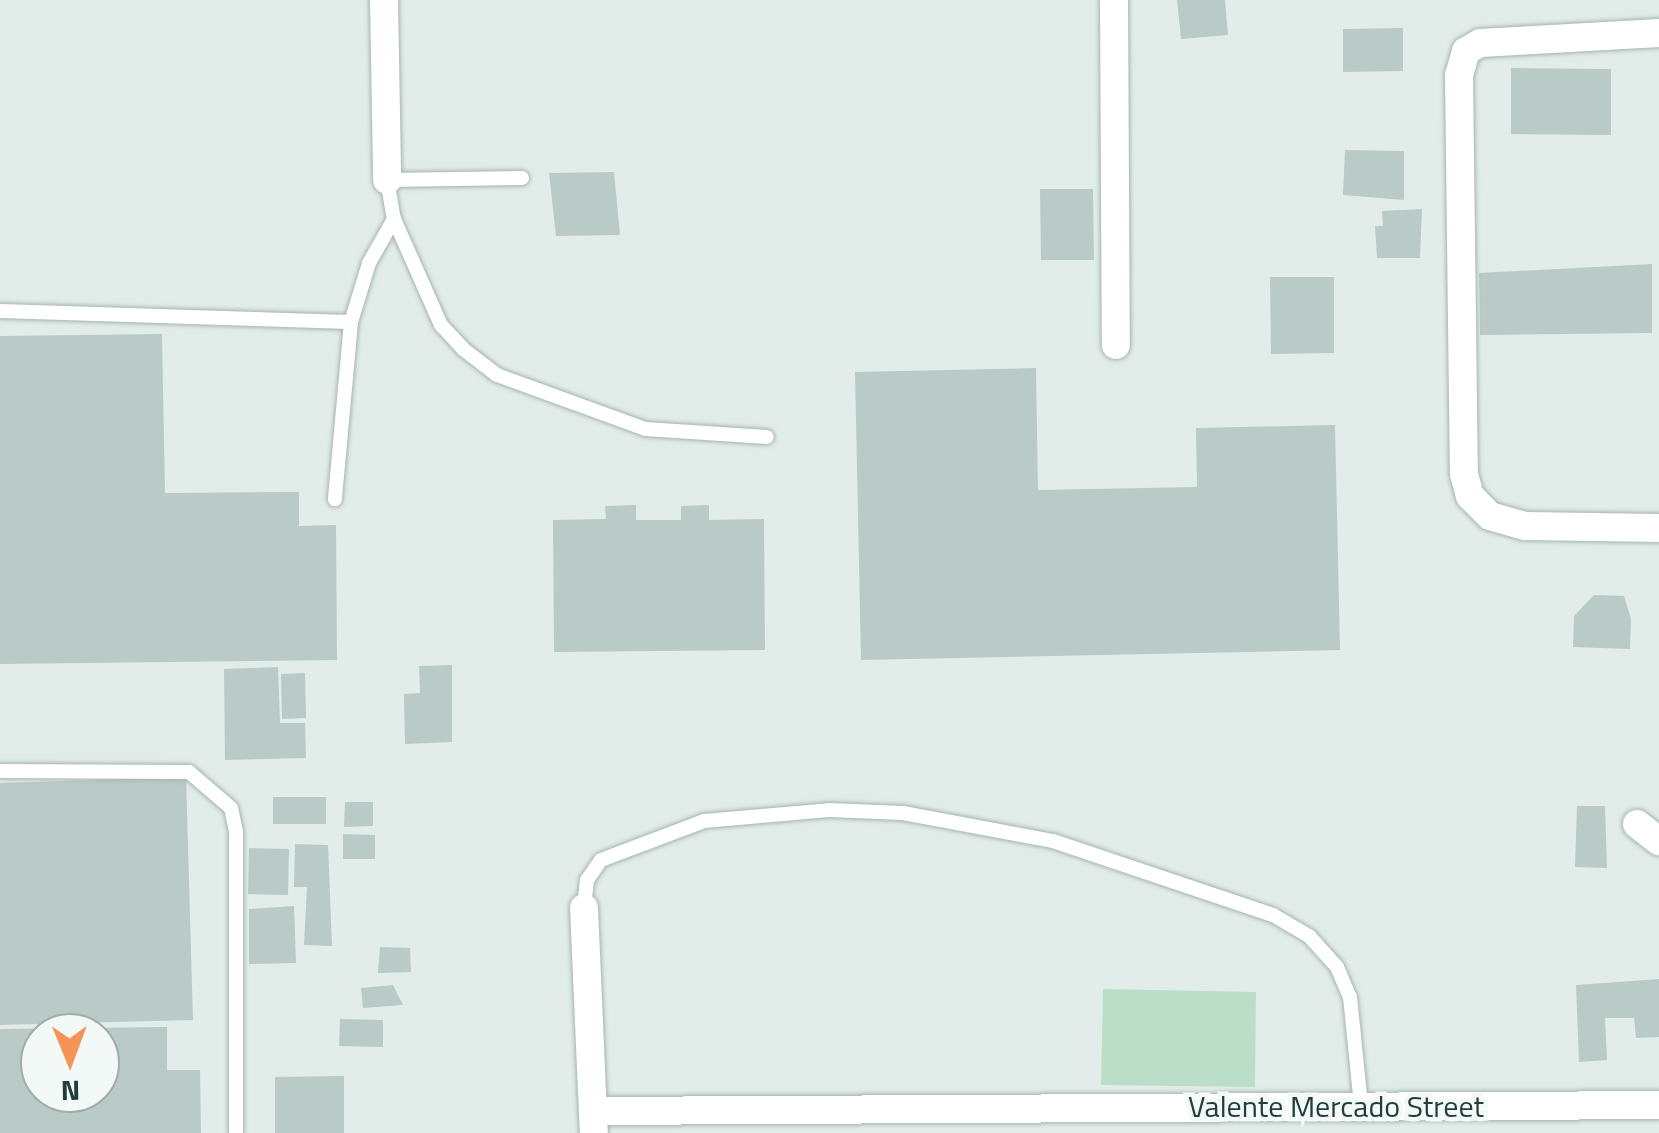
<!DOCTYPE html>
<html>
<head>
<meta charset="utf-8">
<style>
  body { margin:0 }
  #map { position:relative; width:1659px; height:1133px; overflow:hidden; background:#e2ede9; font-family:"Titillium Web",sans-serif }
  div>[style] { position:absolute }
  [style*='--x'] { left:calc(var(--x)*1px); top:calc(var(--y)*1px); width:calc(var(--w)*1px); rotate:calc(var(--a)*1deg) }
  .green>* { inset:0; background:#bbdec9 }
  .building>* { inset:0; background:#bacac6 }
  .roads { filter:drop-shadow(0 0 2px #a5b5b1) drop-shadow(0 0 2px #a5b5b1) }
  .service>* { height:14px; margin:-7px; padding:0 7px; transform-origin:7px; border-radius:7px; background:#fff }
  .minor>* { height:28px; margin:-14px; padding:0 14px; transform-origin:14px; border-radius:14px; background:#fff }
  span { translate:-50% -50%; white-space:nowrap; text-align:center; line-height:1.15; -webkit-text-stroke:9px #f3f9f7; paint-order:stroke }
  .street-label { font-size:30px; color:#223e3a }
  .north { position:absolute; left:20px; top:1013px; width:100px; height:100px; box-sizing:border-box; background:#f3f9f7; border:2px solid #9faeab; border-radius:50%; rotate:179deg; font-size:28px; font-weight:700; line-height:40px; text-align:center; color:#223e3a }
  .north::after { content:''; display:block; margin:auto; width:35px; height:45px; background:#f49459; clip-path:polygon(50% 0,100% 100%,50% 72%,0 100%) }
</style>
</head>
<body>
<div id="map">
  <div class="green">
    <div style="clip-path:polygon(1103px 989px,1256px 992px,1255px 1087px,1101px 1085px)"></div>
  </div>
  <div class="building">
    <div style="clip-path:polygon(1177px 0,1225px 0,1228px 35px,1181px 39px)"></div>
    <div style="clip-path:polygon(1403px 28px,1403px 71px,1343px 72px,1343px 29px)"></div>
    <div style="clip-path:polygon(1511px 68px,1611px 69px,1611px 135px,1511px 134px)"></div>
    <div style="clip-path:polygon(1345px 150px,1404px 151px,1404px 200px,1343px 195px)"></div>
    <div style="clip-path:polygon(614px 172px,620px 235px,556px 236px,549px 173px)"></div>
    <div style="clip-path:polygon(1040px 189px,1093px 189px,1094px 260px,1041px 260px)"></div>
    <div style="clip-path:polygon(1422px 209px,1420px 258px,1377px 258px,1375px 226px,1383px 226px,1382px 211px)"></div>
    <div style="clip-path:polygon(1652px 264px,1652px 333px,1480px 335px,1479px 273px)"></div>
    <div style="clip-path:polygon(1270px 277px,1334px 277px,1334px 353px,1271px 354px)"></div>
    <div style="clip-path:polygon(162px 334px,165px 493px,299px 492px,299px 526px,336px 525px,337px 660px,0 664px,0 336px)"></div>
    <div style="clip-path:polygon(1036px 368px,1038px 490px,1197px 487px,1196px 428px,1335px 425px,1340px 650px,861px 660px,855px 372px)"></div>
    <div style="clip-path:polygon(636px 505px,636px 520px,681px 520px,681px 506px,709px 505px,709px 520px,764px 519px,765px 650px,554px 652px,553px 520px,606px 519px,605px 506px)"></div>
    <div style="clip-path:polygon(1594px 595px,1624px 596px,1631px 619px,1630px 649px,1573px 647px,1574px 616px)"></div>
    <div style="clip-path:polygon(452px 665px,452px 742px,405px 744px,404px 694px,420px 693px,419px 666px)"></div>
    <div style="clip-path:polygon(278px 667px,280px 723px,305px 723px,306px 758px,225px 760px,224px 669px)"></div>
    <div style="clip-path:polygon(305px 673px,306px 718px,282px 719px,281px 674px)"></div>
    <div style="clip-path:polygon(186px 777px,193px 1020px,0 1025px,0 783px)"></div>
    <div style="clip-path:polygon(273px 797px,326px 797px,326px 824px,273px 824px)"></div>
    <div style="clip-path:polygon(345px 802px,373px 802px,373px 826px,344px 827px)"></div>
    <div style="clip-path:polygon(1577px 806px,1605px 806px,1607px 868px,1575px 867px)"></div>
    <div style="clip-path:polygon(343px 834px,375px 835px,375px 859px,343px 859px)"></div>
    <div style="clip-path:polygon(295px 844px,328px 845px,332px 946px,304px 945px,307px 887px,294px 887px)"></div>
    <div style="clip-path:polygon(249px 848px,289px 849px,288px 895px,248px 894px)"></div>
    <div style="clip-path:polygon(294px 906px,296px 963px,249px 964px,249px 909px)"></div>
    <div style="clip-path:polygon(380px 947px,410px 948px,411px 972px,378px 973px)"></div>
    <div style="clip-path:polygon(1659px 979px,1659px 1037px,1636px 1038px,1634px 1018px,1605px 1018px,1607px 1060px,1579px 1062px,1576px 985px)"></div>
    <div style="clip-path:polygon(393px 985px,403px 1005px,363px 1008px,361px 988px)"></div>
    <div style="clip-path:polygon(340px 1019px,383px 1020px,383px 1047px,339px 1046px)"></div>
    <div style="clip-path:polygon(evenodd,167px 1027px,167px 1070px,200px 1070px,201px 1133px,0 1133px,0 1029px,167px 1027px,40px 1033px,100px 1033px,100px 1093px,40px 1093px,40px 1033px)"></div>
    <div style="clip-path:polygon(344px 1076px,344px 1133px,275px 1133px,275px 1077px)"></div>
  </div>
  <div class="roads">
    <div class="service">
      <div style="--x:522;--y:178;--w:135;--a:179.2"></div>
      <div style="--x:387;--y:180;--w:40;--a:80"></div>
      <div style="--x:394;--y:219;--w:116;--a:66.1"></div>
      <div style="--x:441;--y:325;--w:33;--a:47"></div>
      <div style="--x:463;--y:349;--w:43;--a:37.4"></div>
      <div style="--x:497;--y:375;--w:158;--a:20"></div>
      <div style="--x:645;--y:429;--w:122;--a:3.8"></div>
      <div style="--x:0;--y:311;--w:351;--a:1.8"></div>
      <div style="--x:351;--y:322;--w:178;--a:95.2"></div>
      <div style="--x:351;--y:322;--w:62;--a:-73"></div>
      <div style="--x:369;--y:263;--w:51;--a:-60.4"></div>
      <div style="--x:0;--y:771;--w:189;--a:0.3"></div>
      <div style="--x:189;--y:772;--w:55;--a:40.6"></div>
      <div style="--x:231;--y:808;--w:25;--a:78"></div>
      <div style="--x:236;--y:832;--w:301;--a:90"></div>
      <div style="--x:584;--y:908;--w:28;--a:-84"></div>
      <div style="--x:587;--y:880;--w:24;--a:-55"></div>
      <div style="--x:601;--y:860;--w:110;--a:-20.7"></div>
      <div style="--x:704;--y:821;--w:125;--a:-5"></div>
      <div style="--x:829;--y:810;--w:74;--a:2.3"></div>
      <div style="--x:903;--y:813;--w:153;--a:10.6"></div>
      <div style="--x:1053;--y:841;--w:232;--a:18.6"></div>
      <div style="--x:1273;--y:915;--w:42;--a:30.3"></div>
      <div style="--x:1309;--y:936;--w:42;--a:47.9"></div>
      <div style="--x:1337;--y:967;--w:33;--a:67"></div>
      <div style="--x:1350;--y:997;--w:109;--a:84.2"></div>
    </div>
    <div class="minor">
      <div style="--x:384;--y:0;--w:180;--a:89"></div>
      <div style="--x:1114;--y:0;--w:345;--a:89.7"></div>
      <div style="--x:1659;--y:33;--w:179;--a:176.8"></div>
      <div style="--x:1480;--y:43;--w:16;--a:150"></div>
      <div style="--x:1466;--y:51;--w:25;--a:106"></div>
      <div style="--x:1459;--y:75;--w:399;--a:89.3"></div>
      <div style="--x:1464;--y:474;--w:23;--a:75"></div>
      <div style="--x:1470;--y:496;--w:28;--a:45"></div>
      <div style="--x:1490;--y:516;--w:37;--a:16"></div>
      <div style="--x:1526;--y:526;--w:133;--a:0.9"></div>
      <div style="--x:1637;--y:824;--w:28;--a:38"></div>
      <div style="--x:584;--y:908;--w:225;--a:87.5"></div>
      <div style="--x:594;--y:1111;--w:1065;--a:-0.32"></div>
    </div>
  </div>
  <div class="street-label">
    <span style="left:1336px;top:1106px">Valente Mercado Street</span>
  </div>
  <div class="north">N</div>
</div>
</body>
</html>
